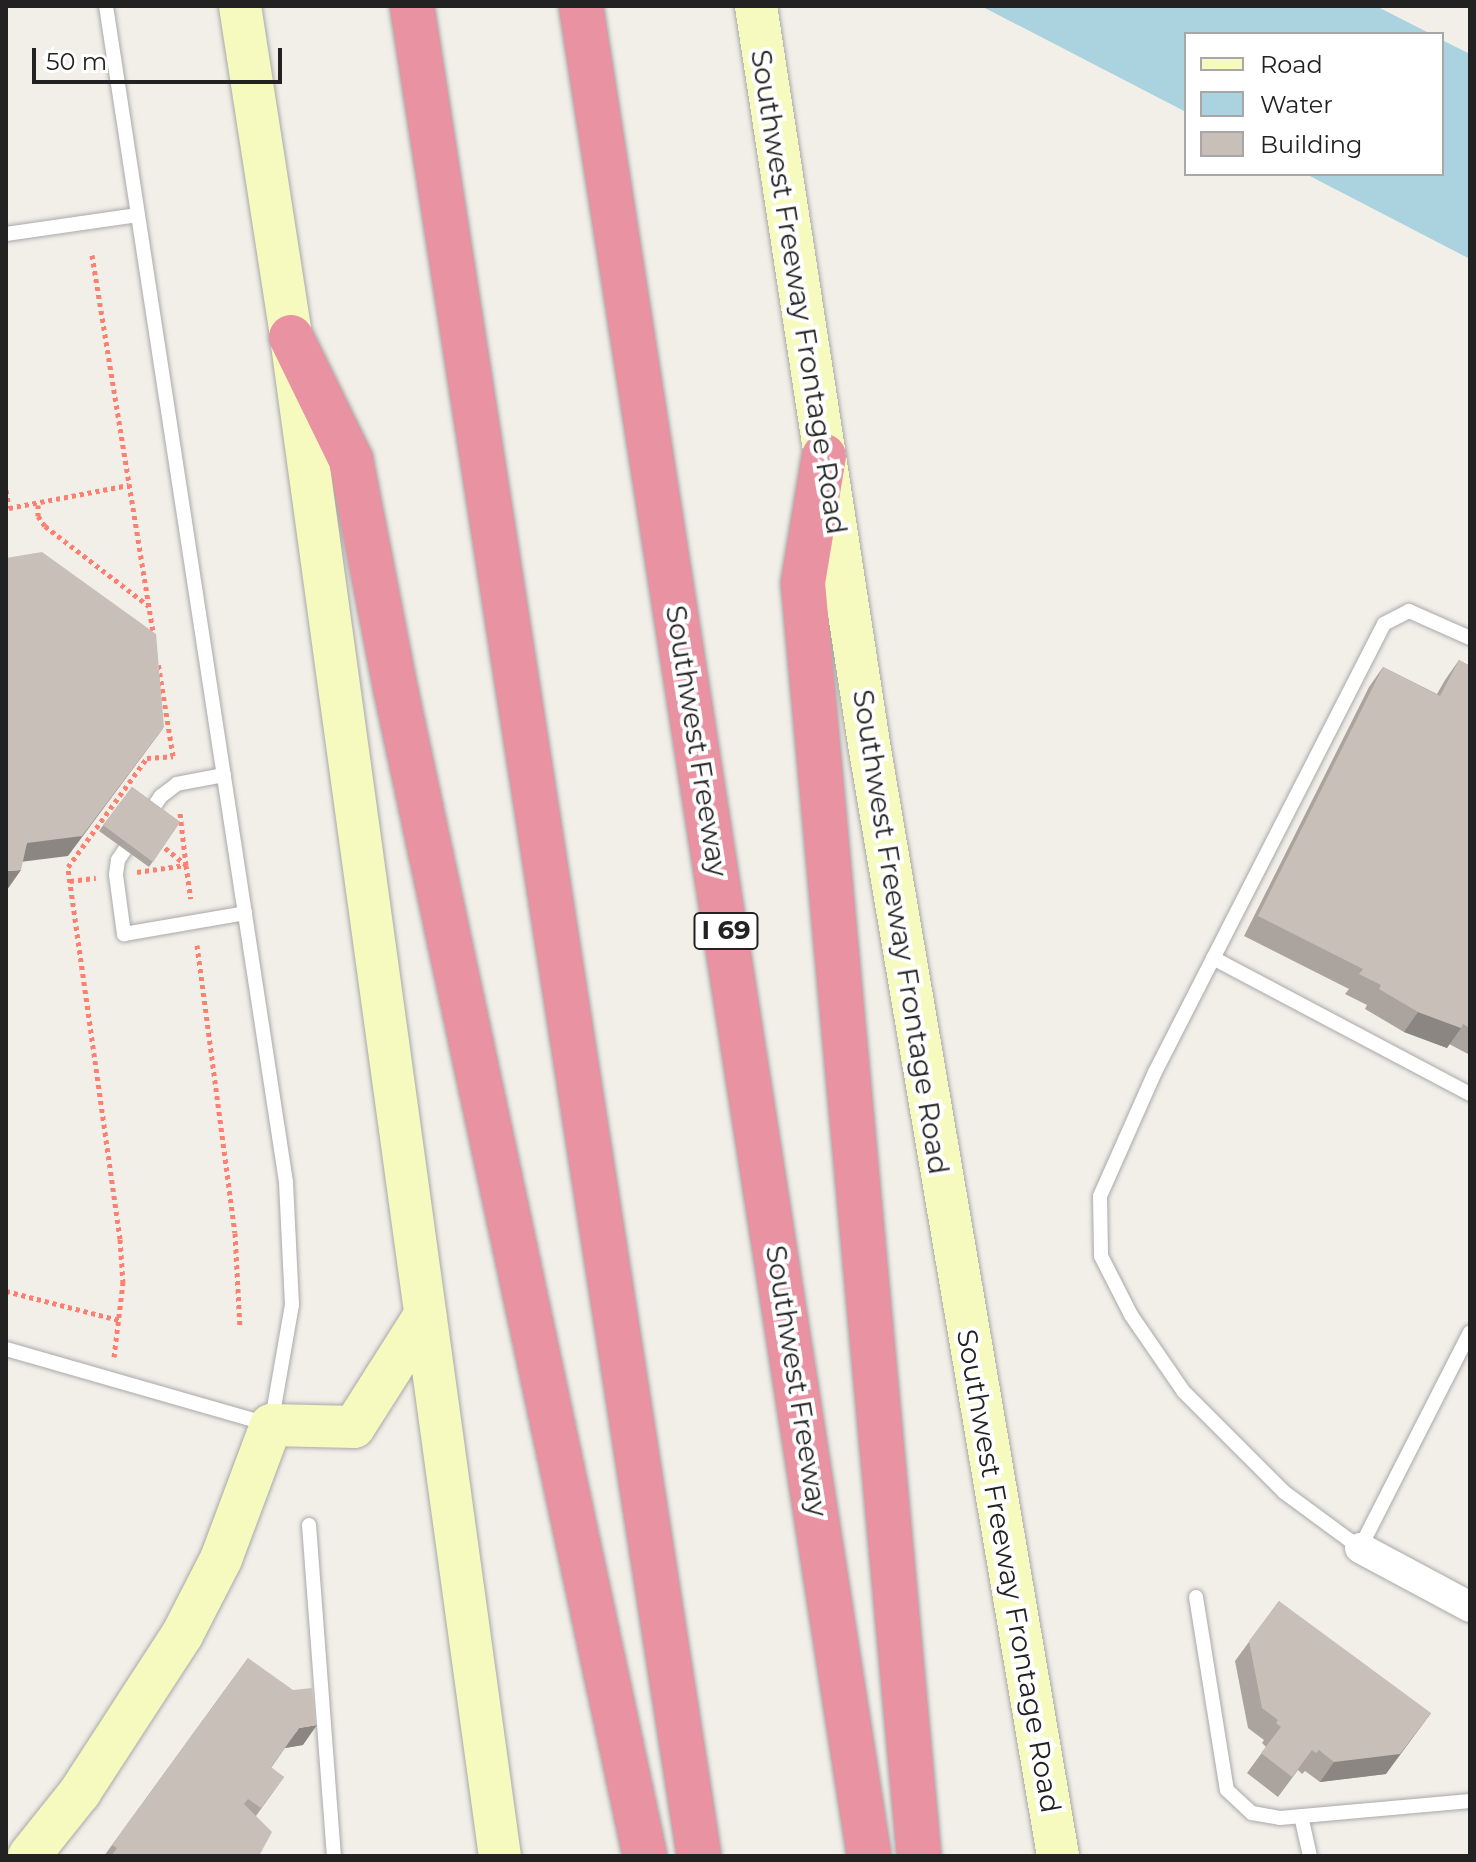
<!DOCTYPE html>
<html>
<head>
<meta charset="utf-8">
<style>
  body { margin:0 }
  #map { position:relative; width:1476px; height:1862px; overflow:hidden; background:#f2efe9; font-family:Montserrat,sans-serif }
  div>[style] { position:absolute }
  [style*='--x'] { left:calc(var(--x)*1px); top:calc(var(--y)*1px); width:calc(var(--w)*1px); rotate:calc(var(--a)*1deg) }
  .water>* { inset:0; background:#aad3df }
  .path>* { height:5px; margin-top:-2.5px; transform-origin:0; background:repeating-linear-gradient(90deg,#fa8072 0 4px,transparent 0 8px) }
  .roads { filter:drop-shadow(0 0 2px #a9a9a9) drop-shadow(0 0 2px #a9a9a9) }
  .lane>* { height:14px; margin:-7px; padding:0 7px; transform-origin:7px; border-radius:7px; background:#fff }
  .street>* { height:30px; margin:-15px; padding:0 15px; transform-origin:15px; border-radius:15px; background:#fff }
  .secondary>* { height:42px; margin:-21px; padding:0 21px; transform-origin:21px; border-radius:21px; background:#f7fabf }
  .highway>* { height:44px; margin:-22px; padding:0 22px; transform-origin:22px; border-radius:22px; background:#e892a2 }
  .wall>* { inset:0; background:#aba49e }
  .shaded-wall>* { inset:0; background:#8b8681 }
  .building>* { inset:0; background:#c7bfb8 }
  span { translate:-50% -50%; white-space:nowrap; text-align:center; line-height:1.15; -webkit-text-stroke:8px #fff; paint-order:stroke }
  .shield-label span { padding:2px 6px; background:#fff; border:2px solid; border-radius:6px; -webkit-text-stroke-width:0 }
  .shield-label { font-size:26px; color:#222; font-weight:700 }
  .street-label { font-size:28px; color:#222 }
  .frame { position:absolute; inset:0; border:8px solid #222; pointer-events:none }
  .legend { position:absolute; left:1184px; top:32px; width:260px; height:144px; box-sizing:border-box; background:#fff; border:2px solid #a7a7a7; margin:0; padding:10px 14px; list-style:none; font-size:24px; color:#222 }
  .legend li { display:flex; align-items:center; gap:16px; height:40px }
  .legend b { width:40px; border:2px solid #a7a7a7 }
  .scale { position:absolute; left:32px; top:48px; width:250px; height:36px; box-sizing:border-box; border:4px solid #222; border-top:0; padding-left:10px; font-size:24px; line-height:28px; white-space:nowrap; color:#222; -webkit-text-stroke:6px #fff; paint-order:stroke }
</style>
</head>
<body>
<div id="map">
  <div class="water">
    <div style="clip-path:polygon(981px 6px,1376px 6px,1431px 34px,1186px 34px,1186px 112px)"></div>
    <div style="clip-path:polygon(1442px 40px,1470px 54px,1470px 259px,1306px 174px,1442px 174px)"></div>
  </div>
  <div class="path">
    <div style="--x:92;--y:255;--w:386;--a:80.8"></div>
    <div style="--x:6;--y:490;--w:18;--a:81"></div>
    <div style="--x:9;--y:508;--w:122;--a:-10.9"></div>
    <div style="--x:38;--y:505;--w:11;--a:90"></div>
    <div style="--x:38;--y:516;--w:12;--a:55"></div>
    <div style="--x:45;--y:526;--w:131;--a:37.6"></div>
    <div style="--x:159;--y:843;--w:35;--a:39"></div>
    <div style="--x:186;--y:865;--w:34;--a:82"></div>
    <div style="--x:137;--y:872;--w:49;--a:-8.1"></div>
    <div style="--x:186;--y:865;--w:52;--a:-96.6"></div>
    <div style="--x:70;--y:881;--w:26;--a:-7"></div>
    <div style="--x:197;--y:945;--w:290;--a:82.5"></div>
    <div style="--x:235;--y:1233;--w:95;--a:87"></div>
    <div style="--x:6;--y:1291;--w:117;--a:14.4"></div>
    <div style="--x:114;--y:1357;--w:75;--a:-83.1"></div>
    <div style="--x:123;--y:1283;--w:44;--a:-93.9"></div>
    <div style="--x:120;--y:1239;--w:376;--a:-98"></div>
    <div style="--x:68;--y:867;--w:135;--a:-54.1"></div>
    <div style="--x:147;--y:758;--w:26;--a:-4"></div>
    <div style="--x:173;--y:756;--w:95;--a:-99.1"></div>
  </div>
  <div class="roads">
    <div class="lane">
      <div style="--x:6;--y:234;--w:133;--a:-8.2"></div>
      <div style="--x:1470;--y:638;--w:67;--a:-156.1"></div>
      <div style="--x:1409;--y:611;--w:28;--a:153"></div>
      <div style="--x:1384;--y:624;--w:503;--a:117.07"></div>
      <div style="--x:1155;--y:1072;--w:136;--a:113.9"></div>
      <div style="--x:1100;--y:1196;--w:60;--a:89"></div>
      <div style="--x:1101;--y:1256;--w:66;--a:63"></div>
      <div style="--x:1131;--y:1315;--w:93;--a:55.5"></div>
      <div style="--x:1184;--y:1392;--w:141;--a:45"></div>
      <div style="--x:1284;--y:1492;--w:94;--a:36.4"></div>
      <div style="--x:1360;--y:1548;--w:242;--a:-63"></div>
      <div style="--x:224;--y:775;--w:48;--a:169.2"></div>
      <div style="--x:177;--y:784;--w:20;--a:143"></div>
      <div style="--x:161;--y:796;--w:77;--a:123.9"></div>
      <div style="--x:118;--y:860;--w:15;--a:98"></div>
      <div style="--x:116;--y:875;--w:60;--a:82.3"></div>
      <div style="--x:124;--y:934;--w:123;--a:-9.8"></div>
      <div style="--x:1213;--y:958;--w:291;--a:27.9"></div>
      <div style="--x:6;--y:1349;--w:276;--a:16"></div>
      <div style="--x:271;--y:1425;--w:122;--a:-80.1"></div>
      <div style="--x:292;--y:1305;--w:123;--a:-92.8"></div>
      <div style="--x:286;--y:1182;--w:1190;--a:-98.7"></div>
      <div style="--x:309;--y:1525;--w:332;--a:85.7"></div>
      <div style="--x:1196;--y:1597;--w:195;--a:80.9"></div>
      <div style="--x:1227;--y:1790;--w:34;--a:43"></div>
      <div style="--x:1252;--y:1813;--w:28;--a:10"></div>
      <div style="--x:1280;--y:1818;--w:191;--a:-5.1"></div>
      <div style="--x:1301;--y:1816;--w:41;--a:77.3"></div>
    </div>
    <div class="street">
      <div style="--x:1360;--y:1548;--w:125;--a:28.2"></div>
    </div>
    <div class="secondary">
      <div style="--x:240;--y:6;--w:335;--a:81.2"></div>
      <div style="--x:291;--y:337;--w:1533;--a:82.17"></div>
      <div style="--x:756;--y:6;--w:753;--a:81.29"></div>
      <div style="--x:870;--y:750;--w:1122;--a:80.35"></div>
      <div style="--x:29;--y:1856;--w:82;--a:-51.4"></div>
      <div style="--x:80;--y:1792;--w:187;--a:-57"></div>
      <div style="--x:182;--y:1635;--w:85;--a:-62.8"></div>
      <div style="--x:221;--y:1559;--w:143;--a:-69.5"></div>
      <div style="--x:271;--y:1425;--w:83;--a:1.4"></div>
      <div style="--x:354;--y:1427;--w:133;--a:-57.6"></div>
    </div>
    <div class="highway">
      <div style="--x:412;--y:6;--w:1872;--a:81.18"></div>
      <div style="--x:581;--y:6;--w:1872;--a:81.15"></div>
      <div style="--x:291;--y:337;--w:137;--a:64"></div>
      <div style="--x:351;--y:460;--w:235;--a:79"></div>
      <div style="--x:396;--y:691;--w:1191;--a:77.94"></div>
      <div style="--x:824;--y:456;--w:129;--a:99.4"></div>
      <div style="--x:803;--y:583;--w:1278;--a:84.79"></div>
    </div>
  </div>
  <div class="wall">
    <div style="clip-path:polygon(1459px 660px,1470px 666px,1470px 1055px,1449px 1044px,1447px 1048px,1404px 1032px,1365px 1009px,1367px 1005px,1345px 994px,1349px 989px,1244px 936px,1369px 687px,1383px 667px,1437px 694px,1445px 680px)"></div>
    <div style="clip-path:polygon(132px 787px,180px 822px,149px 867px,99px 831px)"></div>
    <div style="clip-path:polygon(1279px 1601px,1386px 1774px,1320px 1782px,1305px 1771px,1302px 1774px,1298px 1770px,1278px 1797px,1247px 1773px,1266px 1747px,1262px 1743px,1264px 1740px,1248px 1728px,1235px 1661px)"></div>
    <div style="clip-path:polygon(248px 1658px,303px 1745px,285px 1748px,271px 1768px,284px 1777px,256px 1816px,259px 1856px,104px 1856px)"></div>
  </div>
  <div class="shaded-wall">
    <div style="clip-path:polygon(164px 727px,68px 856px,12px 863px,27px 843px)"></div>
    <div style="clip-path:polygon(21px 870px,7px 890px,6px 890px,6px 871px)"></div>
    <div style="clip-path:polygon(1418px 1012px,1461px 1028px,1447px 1048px,1404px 1032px)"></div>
    <div style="clip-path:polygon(1431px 1713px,1386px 1774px,1320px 1782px,1334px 1762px)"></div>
    <div style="clip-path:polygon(317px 1725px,303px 1745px,285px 1748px,299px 1728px)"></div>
  </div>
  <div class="building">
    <div style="clip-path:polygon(42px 552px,156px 634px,164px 727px,82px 836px,27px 843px,21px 870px,6px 871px,6px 558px)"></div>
    <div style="clip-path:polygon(1459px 660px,1470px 666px,1470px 1028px,1463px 1024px,1461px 1028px,1418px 1012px,1379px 989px,1381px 985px,1359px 974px,1363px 969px,1258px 916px,1383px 667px,1440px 696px)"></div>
    <div style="clip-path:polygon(132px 787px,180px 822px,153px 862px,103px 825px)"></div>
    <div style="clip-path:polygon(1279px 1601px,1431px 1713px,1400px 1754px,1334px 1762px,1319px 1750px,1316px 1753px,1312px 1750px,1292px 1777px,1261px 1753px,1281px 1727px,1276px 1723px,1278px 1720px,1262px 1708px,1249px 1641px)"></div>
    <div style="clip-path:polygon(248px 1658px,293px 1690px,312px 1688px,317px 1725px,299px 1728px,271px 1767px,284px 1777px,261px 1808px,248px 1799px,244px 1804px,272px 1832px,259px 1856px,111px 1856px,117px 1848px,112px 1845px)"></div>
  </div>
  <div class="shield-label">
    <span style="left:726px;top:931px">I 69</span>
  </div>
  <div class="street-label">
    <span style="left:799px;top:292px;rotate:81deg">Southwest Freeway Frontage Road</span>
    <span style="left:697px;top:741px;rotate:81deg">Southwest Freeway</span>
    <span style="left:901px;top:932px;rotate:81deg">Southwest Freeway Frontage Road</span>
    <span style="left:797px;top:1381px;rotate:81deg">Southwest Freeway</span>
    <span style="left:1009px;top:1571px;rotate:80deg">Southwest Freeway Frontage Road</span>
  </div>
  <div class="frame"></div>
  <ul class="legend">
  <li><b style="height:10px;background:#f7fabf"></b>Road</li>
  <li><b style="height:22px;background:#aad3df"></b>Water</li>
  <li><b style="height:22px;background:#c7bfb8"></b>Building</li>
  </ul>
  <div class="scale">50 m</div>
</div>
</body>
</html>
